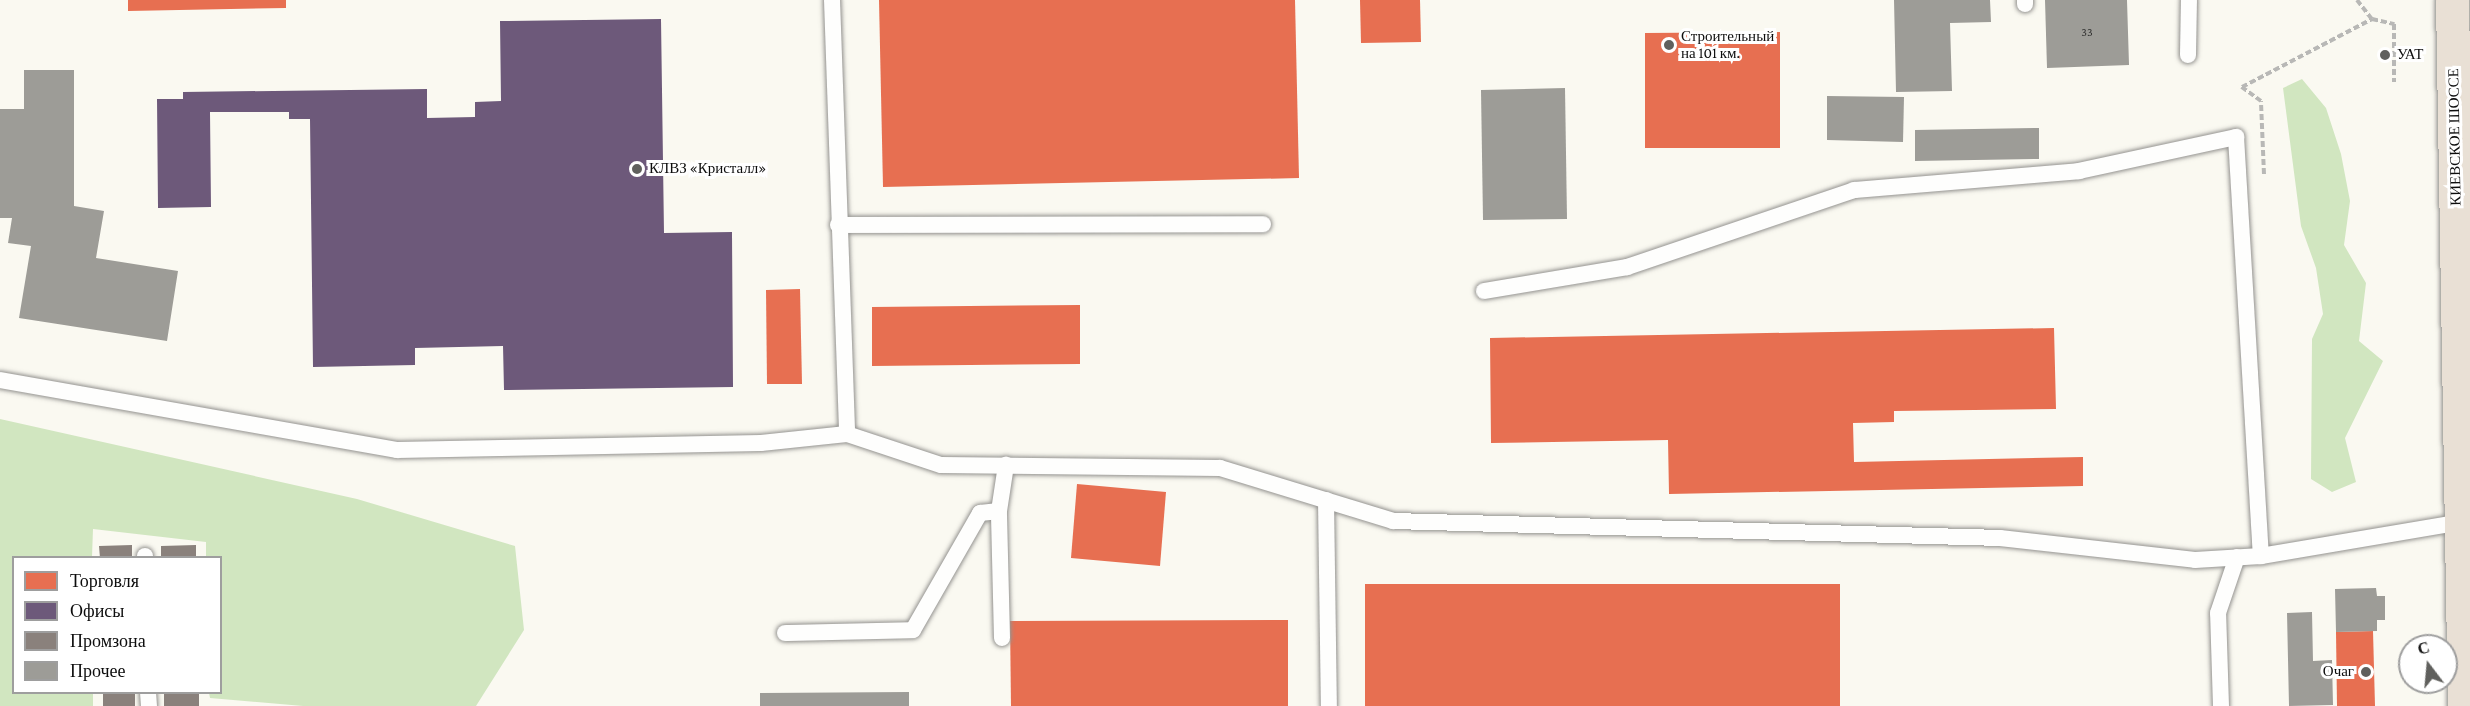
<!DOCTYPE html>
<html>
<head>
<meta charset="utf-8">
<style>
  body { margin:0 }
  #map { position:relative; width:2470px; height:706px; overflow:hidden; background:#faf9f1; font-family:"Crimson Pro",serif }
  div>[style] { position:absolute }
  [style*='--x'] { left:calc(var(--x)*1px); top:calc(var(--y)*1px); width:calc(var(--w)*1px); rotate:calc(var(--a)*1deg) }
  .forest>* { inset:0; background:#d1e6c0 }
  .shops>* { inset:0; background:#e76f51 }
  .offices>* { inset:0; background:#6d597a }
  .industry>* { inset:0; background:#8a817c }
  .building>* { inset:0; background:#9d9c97 }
  .path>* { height:4px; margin-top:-2px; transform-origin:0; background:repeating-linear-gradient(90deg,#b8b8b6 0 6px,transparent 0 9px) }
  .roads { filter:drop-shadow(0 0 2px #949390) drop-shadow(0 0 2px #949390) }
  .lane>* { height:16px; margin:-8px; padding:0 8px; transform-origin:8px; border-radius:8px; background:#fefefd }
  .highway>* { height:33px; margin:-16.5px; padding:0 16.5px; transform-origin:16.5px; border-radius:16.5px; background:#e9e0d5 }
  .dots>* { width:16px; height:16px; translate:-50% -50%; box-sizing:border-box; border:3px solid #fff; border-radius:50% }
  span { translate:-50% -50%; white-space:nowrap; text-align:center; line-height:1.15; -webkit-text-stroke:6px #fff; paint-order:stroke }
  .number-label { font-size:12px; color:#313130 }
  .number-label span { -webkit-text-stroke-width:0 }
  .poi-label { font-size:15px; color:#0d0d0d }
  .left { translate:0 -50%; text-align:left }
  .right { translate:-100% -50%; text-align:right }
  .street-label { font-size:15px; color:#0d0d0d }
  .legend { position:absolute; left:12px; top:556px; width:210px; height:138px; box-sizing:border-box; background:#fff; border:2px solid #9e9e9e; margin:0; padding:8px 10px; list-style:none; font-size:18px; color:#0d0d0d }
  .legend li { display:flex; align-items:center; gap:12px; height:30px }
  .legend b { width:30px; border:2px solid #9e9e9e }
  .north { position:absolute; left:2398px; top:634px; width:60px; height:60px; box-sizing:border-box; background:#fff; border:2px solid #9e9e9e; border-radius:50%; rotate:344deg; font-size:16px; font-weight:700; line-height:24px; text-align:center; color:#0d0d0d }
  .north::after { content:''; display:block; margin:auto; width:21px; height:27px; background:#60605d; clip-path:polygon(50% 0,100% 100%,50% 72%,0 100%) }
</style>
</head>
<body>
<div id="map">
  <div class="forest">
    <div style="clip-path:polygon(2302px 79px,2326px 108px,2341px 154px,2350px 201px,2344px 245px,2366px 283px,2359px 341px,2383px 361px,2345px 438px,2356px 482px,2332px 492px,2311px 479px,2312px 339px,2323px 314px,2316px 268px,2301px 226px,2283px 88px)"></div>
    <div style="clip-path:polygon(0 419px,357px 499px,515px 546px,524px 630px,476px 706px,303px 706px,210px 698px,209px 693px,220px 692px,220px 558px,206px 557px,206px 542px,93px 529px,92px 557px,14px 558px,14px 692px,93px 693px,93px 706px,0 706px)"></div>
  </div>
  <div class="shops">
    <div style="clip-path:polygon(128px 0,286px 0,286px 8px,128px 11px)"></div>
    <div style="clip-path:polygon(879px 0,1295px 0,1299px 178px,883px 187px)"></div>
    <div style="clip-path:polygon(1360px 0,1420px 0,1421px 42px,1361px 43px)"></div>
    <div style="clip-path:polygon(1780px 32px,1780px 148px,1645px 148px,1645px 33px)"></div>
    <div style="clip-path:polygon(800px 289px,802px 384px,767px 384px,766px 290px)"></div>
    <div style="clip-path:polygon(1080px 305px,1080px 364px,872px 366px,872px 307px)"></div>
    <div style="clip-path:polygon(2054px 328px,2056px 409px,1894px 411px,1894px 422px,1853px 423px,1854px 462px,2083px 457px,2083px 486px,1669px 494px,1668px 440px,1491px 443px,1490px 338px)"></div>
    <div style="clip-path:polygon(1077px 484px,1166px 492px,1160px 566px,1071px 558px)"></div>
    <div style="clip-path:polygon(1365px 584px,1840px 584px,1840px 706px,1365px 706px)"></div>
    <div style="clip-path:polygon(1288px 620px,1288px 706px,1011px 706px,1010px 621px)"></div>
    <div style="clip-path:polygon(2373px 631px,2375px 706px,2337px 706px,2336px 632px)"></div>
  </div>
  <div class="offices">
    <div style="clip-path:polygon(661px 19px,664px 233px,732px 232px,733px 387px,504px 390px,503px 346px,415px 348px,415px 365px,313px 367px,310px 119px,289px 119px,289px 112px,210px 112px,211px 207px,158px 208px,157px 99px,183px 99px,183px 92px,427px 89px,427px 118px,475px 117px,475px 102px,501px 101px,500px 21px)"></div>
  </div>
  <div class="industry">
    <div style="clip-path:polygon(132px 545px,132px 558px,100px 558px,99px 546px)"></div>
    <div style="clip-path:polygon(196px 545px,196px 558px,161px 558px,161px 546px)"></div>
    <div style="clip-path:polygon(103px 692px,135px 692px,135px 706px,103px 706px)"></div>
    <div style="clip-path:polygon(164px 692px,199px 692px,199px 706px,164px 706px)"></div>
  </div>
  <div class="building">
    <div style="clip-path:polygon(1894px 0,1990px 0,1991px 22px,1950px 23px,1952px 91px,1896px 92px)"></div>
    <div style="clip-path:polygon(2045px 0,2127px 0,2129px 65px,2047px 68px)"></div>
    <div style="clip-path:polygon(24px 70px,74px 70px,74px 206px,104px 211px,96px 258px,178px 271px,167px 341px,19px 318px,31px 246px,8px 243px,12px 218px,0 218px,0 109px,24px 109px)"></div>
    <div style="clip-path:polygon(1565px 88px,1567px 219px,1483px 220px,1481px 90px)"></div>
    <div style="clip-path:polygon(1827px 96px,1904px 97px,1903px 142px,1827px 140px)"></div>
    <div style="clip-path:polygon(2039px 128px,2039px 159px,1915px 161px,1915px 130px)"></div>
    <div style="clip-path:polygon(2376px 588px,2377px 596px,2385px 596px,2385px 620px,2377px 620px,2377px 631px,2336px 632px,2335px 589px)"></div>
    <div style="clip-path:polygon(2312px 612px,2313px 661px,2332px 660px,2333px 705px,2289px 706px,2287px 613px)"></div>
    <div style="clip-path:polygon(909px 692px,909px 706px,760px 706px,760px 693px)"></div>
  </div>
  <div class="path">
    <div style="--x:2357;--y:0;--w:24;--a:52"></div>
    <div style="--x:2264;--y:174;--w:73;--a:-92.4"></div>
    <div style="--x:2261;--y:101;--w:24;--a:-144"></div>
    <div style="--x:2242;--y:87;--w:147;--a:-27.6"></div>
    <div style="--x:2372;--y:19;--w:23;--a:13"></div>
    <div style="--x:2394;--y:24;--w:58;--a:90"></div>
  </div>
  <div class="roads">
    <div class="lane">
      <div style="--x:832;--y:0;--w:434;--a:88"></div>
      <div style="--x:847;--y:434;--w:99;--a:18.3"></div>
      <div style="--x:941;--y:465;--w:279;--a:0.6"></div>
      <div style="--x:1220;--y:468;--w:181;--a:17"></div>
      <div style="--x:1393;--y:521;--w:607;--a:1.6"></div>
      <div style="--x:2000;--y:538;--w:196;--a:6.4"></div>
      <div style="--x:2195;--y:560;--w:66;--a:-3.5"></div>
      <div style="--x:2261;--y:556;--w:203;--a:-9.6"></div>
      <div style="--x:2025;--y:0;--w:4;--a:90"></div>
      <div style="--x:2188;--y:55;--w:55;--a:-89"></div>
      <div style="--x:838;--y:225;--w:425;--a:-0.1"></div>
      <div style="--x:1484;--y:291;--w:145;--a:-9.5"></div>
      <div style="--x:1627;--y:267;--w:240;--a:-18.7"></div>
      <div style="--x:1854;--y:190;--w:226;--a:-4.8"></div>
      <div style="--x:2079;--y:171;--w:161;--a:-12.2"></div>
      <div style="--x:2236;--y:137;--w:420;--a:86.6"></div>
      <div style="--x:0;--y:380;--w:403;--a:10"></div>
      <div style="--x:397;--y:450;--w:364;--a:-1.1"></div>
      <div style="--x:761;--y:443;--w:86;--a:-6"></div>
      <div style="--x:1326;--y:500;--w:206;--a:89.2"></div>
      <div style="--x:145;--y:556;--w:2;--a:90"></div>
      <div style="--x:785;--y:633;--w:128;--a:-1.3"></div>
      <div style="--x:913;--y:630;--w:135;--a:-60.2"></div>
      <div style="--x:980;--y:513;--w:19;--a:-6"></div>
      <div style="--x:1002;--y:638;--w:127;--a:-91.4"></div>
      <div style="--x:999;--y:511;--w:47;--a:-81.3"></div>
      <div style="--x:148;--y:692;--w:14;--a:86"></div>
      <div style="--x:2221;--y:706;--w:93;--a:-91.8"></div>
      <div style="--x:2218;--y:613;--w:59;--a:-71.3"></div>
    </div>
    <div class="highway">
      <div style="--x:2452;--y:0;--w:706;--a:89.03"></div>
    </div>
  </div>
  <div class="dots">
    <div style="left:1669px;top:45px;background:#60605d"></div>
    <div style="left:2385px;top:55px;background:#60605d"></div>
    <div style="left:637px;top:169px;background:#60605d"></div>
    <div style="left:2366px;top:672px;background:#60605d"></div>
  </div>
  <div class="number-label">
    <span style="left:2087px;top:33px">33</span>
  </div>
  <div class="poi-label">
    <span class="left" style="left:1681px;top:45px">Строительный<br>на 101 км.</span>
    <span class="left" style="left:2397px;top:55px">УАТ</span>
    <span class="left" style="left:649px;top:169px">КЛВЗ «Кристалл»</span>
    <span class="right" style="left:2354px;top:672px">Очаг</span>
  </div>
  <div class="street-label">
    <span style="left:2455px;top:137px;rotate:-91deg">КИЕВСКОЕ ШОССЕ</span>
  </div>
  <ul class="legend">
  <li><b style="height:16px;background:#e76f51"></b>Торговля</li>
  <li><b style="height:16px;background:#6d597a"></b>Офисы</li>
  <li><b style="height:16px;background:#8a817c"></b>Промзона</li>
  <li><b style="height:16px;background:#9d9c97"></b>Прочее</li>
  </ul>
  <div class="north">С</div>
</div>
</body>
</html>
